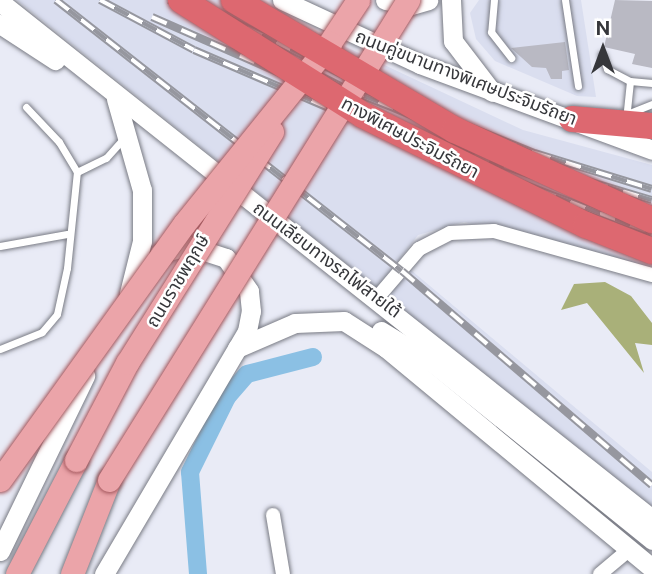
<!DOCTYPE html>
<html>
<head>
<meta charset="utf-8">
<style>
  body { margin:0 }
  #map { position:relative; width:652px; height:574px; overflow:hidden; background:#e9ebf6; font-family:"Public Sans","Noto Sans Thai",sans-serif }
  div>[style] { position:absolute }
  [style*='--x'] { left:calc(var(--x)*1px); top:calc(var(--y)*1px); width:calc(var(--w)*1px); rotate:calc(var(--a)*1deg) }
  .built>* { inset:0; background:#dadeef }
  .forest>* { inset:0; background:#a9b079 }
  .canal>* { height:18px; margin:-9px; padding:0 9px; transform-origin:9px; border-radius:9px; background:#8bc0e4 }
  .building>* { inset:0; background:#b9b9c3 }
  .roads { filter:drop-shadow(0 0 2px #797b84) drop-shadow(0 0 2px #797b84) }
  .lane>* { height:7px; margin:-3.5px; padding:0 3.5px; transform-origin:3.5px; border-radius:3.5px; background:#fff }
  .street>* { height:14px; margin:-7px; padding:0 7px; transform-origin:7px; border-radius:7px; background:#fff }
  .secondary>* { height:19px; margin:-9.5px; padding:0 9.5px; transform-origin:9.5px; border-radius:9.5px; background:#fff }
  .primary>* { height:23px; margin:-11.5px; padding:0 11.5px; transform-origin:11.5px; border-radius:11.5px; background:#eba4a9 }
  .highway>* { height:26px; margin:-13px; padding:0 13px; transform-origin:13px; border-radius:13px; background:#dd6870 }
  .rail>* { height:8px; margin-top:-4px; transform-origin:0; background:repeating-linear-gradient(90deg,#fff 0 16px,#96979f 0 32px); box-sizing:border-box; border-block:2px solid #96979f }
  .bridges { filter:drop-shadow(0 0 2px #a3575d) drop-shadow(0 0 2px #a3575d) }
  .primary-bridge>* { height:23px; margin:-11.5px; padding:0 11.5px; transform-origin:11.5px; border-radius:11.5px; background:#eba4a9 }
  .highway-bridge>* { height:26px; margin:-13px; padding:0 13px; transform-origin:13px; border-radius:13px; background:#dd6870 }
  span { translate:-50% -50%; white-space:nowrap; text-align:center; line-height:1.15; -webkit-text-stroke:5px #fff; paint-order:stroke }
  .street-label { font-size:18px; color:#36373b }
  .north { position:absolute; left:568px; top:14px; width:70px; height:70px; -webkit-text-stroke:5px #fff; paint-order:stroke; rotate:0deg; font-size:19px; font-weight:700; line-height:28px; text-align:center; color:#36373b }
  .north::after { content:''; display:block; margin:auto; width:24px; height:32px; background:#36373b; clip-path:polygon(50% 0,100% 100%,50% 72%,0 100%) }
</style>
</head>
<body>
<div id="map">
  <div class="built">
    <div style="clip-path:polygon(17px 0,246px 0,523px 130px,652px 165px,652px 267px,464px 222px,418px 235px,399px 260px,652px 472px,652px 509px)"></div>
    <div style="clip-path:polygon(479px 0,581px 0,596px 97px,577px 96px,495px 61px,476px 39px,470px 13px)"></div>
  </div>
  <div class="forest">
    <div style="clip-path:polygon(605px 282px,631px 296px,652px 323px,652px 345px,635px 343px,644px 373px,587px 303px,561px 310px,574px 284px)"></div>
  </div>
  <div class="canal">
    <div style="--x:198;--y:574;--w:102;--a:-94.5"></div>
    <div style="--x:190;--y:472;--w:84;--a:-63.7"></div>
    <div style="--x:227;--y:397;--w:30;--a:-49"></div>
    <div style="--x:247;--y:374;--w:68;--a:-14.4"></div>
  </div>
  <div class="building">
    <div style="clip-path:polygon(615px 0,652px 1px,652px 68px,632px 64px,635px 54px,604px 47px)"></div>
    <div style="clip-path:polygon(565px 42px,569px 70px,562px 71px,562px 79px,551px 79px,546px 68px,532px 67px,511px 48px)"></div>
  </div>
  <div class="roads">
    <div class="lane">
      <div style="--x:494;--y:0;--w:32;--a:95"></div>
      <div style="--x:491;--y:32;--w:33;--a:52"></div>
      <div style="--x:565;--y:0;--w:87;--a:81.4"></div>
      <div style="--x:602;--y:55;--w:15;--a:70"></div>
      <div style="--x:607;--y:69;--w:26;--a:28"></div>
      <div style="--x:627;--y:110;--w:29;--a:-84"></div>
      <div style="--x:630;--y:81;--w:22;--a:5"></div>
      <div style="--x:627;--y:114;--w:27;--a:-22"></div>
      <div style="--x:77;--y:172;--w:32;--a:-26"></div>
      <div style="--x:106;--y:158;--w:27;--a:-48"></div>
      <div style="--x:0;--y:246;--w:68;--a:-10.2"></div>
      <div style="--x:0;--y:349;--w:45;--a:-22"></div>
      <div style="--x:42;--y:332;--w:23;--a:-50"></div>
      <div style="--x:57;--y:314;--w:47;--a:-77.7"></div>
      <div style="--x:67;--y:268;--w:97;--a:-84.1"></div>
      <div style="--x:77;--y:172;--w:35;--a:-121"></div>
      <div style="--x:59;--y:142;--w:48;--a:-133.3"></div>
    </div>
    <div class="street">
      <div style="--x:377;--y:298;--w:65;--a:-49.4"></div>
      <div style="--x:419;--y:249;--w:35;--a:-27"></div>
      <div style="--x:450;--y:233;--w:44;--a:-2.6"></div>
      <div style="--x:494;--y:231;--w:164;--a:15.6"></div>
      <div style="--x:273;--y:515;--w:60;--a:80.4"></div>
      <div style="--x:600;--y:574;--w:38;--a:-40"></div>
    </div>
    <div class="secondary">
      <div style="--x:282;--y:0;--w:152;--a:24.9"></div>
      <div style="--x:420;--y:64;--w:247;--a:20.3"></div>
      <div style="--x:385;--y:0;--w:26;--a:11"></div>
      <div style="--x:411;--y:5;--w:18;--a:-16"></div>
      <div style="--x:451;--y:0;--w:41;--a:87.2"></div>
      <div style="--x:453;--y:41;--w:64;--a:52.6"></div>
      <div style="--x:0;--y:2;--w:832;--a:38.41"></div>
      <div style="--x:0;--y:24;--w:66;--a:33.2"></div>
      <div style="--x:116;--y:99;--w:95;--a:74.1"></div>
      <div style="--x:142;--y:190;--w:51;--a:90"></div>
      <div style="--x:142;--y:241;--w:54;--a:104"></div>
      <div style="--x:381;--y:331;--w:61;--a:31.6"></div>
      <div style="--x:433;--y:363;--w:282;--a:38.9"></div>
      <div style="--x:237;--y:348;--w:63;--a:-23.3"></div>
      <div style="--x:295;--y:323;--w:49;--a:-2.3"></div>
      <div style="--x:344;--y:321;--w:50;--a:32.7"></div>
      <div style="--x:386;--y:348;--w:345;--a:39.6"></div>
      <div style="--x:0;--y:551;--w:195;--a:-64.1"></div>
      <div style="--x:104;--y:574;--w:282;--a:-59.5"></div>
      <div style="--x:247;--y:331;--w:20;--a:-79"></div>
      <div style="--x:251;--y:311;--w:20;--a:-96"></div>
      <div style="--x:249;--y:291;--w:40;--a:-124.9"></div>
      <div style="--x:226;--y:258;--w:40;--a:-162"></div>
      <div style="--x:188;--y:246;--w:29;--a:166"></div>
    </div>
    <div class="primary">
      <div style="--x:17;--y:574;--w:128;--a:-62.6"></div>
      <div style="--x:72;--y:574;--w:101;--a:-68.5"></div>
    </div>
    <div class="highway">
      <div style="--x:572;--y:119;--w:80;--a:5"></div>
    </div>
  </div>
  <div class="rail">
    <div style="--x:56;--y:0;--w:439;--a:38.1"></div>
    <div style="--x:402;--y:271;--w:329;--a:40.6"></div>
    <div style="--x:100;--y:0;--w:106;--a:28"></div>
    <div style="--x:194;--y:50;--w:182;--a:23.3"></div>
    <div style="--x:361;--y:122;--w:311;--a:20.9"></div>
    <div style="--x:169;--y:0;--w:201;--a:26.6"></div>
    <div style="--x:349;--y:90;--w:196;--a:22.1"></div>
    <div style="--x:531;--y:164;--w:126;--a:16.6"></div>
    <div style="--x:190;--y:0;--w:182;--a:26.1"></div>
    <div style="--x:353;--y:80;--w:196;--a:21.9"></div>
    <div style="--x:535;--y:153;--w:122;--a:17.1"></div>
    <div style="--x:152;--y:17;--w:319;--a:23.7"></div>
    <div style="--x:444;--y:145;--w:220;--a:19.1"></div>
  </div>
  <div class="bridges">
    <div class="primary-bridge">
      <div style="--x:321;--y:56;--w:67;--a:-56.5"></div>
      <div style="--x:76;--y:460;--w:110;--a:-62.3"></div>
      <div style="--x:127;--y:363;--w:273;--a:-57.9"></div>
      <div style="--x:0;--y:480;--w:315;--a:-54.3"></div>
      <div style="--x:184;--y:224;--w:233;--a:-51.1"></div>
      <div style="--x:109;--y:480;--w:566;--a:-58.08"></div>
    </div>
    <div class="highway-bridge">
      <div style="--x:181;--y:0;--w:215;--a:32.3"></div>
      <div style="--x:363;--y:115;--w:249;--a:26.3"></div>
      <div style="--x:586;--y:225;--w:71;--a:21.5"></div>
      <div style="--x:234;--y:0;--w:256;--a:30.5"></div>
      <div style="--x:455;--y:130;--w:217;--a:24.6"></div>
    </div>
  </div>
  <div class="street-label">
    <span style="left:466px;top:78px;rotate:21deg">ถนนคู่ขนานทางพิเศษประจิมรัถยา</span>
    <span style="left:410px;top:138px;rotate:28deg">ทางพิเศษประจิมรัถยา</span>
    <span style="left:327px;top:260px;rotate:37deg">ถนนเลียบทางรถไฟสายใต้</span>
    <span style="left:178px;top:281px;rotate:-59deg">ถนนราชพฤกษ์</span>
  </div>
  <div class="north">N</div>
</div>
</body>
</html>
